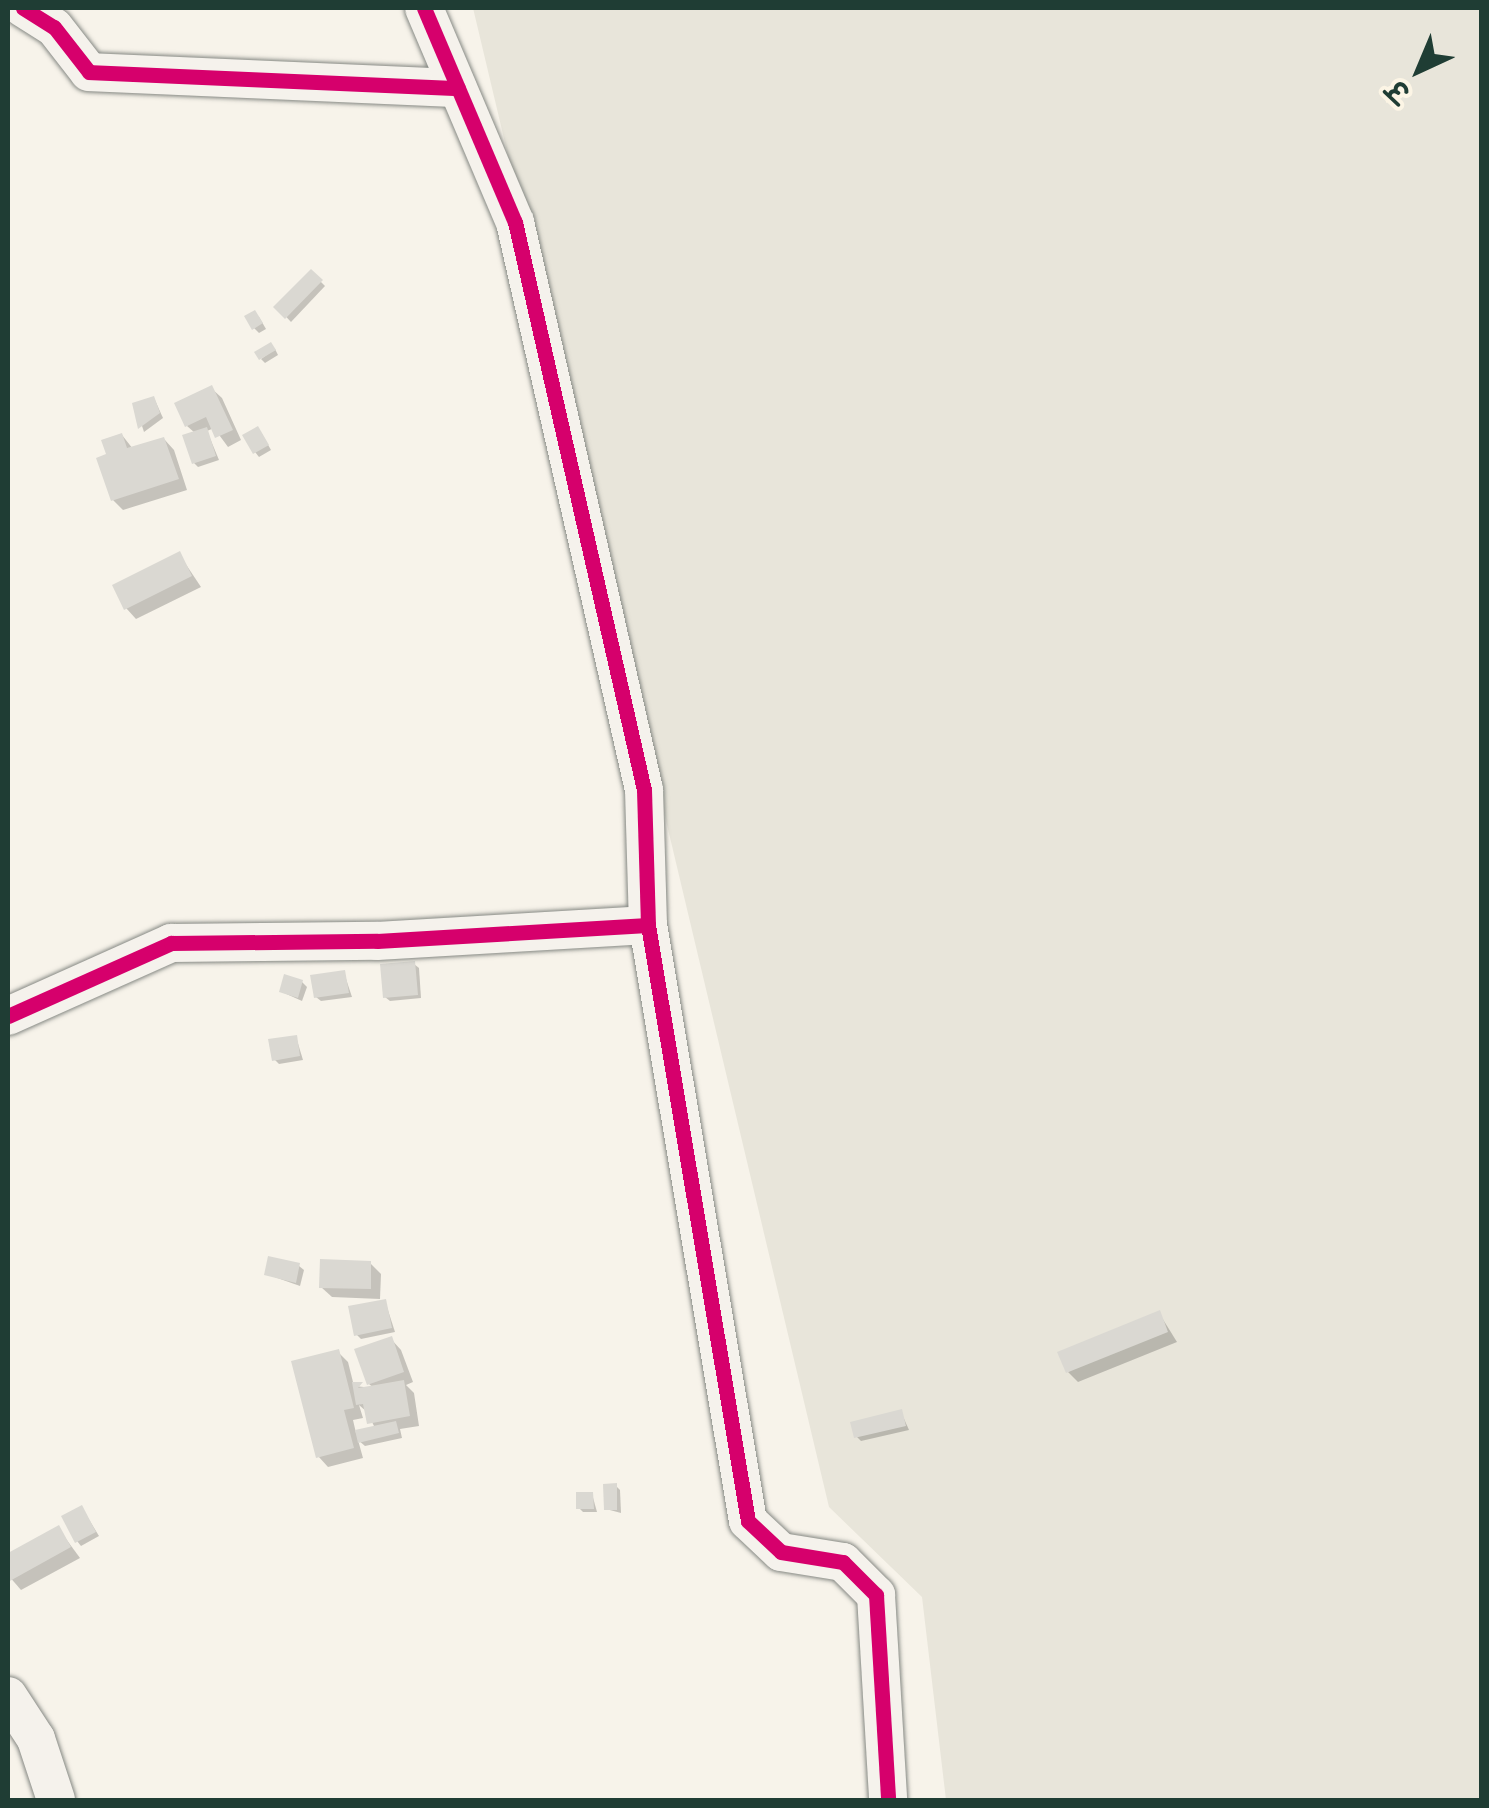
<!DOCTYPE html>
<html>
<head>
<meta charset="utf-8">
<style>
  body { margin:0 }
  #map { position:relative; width:1489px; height:1808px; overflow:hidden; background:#f7f3ea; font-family:Itim,"Playpen Sans Deva",sans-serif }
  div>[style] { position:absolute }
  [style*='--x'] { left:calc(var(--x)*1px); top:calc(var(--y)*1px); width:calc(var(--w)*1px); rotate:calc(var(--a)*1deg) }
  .green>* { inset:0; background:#e8e5da }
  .shadow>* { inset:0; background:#0003 }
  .building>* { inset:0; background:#dad8d2 }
  .roads { filter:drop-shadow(0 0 2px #868984) drop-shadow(0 0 2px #868984) }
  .street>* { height:38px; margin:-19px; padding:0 19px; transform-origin:19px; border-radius:19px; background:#f5f2ec }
  .cycleway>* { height:15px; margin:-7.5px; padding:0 7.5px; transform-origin:7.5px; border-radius:7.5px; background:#d6006c }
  span { translate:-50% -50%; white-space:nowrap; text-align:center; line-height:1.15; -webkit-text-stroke:9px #fcf5e5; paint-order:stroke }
  .frame { position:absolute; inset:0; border:10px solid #1f3d34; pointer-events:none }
  .north { position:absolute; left:1369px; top:20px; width:100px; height:100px; -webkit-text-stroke:8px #fcf5e5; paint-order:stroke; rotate:224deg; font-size:28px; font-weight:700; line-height:40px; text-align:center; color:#1f3d34 }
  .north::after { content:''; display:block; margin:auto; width:35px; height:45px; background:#1f3d34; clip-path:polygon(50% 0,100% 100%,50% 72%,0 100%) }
</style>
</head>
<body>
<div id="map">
  <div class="green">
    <div style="clip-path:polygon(473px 8px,1481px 8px,1481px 1800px,946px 1800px,922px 1597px,829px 1507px)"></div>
  </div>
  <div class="shadow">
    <div style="clip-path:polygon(311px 272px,325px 286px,291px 322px,277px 307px)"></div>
    <div style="clip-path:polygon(259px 317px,266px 329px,259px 333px,254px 328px)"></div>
    <div style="clip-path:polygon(275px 349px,278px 355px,265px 363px,261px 359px)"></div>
    <div style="clip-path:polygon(211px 388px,222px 398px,241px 440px,228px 447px,214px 428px,207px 431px,219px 460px,198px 467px,194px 463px,195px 433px,187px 426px)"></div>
    <div style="clip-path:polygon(154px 398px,163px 418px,144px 432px,135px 404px)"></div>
    <div style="clip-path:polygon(262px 434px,271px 450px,259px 457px,255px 452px)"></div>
    <div style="clip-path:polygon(122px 435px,133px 449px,164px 439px,174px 450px,187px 490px,123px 510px,113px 500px)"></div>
    <div style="clip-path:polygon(179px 554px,201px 587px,136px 619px,126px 608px)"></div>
    <div style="clip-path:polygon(414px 964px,419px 968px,421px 998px,390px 1001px,385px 997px)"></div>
    <div style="clip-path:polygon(344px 973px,352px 997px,321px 1001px,316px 997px)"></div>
    <div style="clip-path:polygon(302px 982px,307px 987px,302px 1001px,282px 992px)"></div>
    <div style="clip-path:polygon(296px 1037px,303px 1060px,279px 1064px,274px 1059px)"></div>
    <div style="clip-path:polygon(370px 1263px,381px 1274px,380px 1299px,332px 1297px,321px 1287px)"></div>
    <div style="clip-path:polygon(299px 1266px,304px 1270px,300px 1286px,266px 1274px)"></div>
    <div style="clip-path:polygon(385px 1301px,395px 1332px,361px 1339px,357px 1335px)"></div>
    <div style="clip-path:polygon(1159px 1313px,1177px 1342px,1078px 1382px,1068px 1372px)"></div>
    <div style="clip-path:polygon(evenodd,391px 1339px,401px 1350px,413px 1382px,406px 1385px,414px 1393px,419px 1426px,400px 1429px,402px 1438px,365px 1446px,358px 1440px,363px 1458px,328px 1467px,318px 1456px,338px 1352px,348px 1362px,354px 1386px,374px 1388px,369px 1384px,391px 1339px,359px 1405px,367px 1412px,375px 1428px,356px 1433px,353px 1420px,363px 1418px,359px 1405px)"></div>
    <div style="clip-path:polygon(901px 1412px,909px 1430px,861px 1441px,857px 1437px)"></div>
    <div style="clip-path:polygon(616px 1486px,620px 1490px,621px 1513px,606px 1509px)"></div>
    <div style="clip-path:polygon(592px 1494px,597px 1512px,583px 1512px,579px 1508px)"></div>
    <div style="clip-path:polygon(82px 1508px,99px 1536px,81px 1546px,77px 1541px)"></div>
    <div style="clip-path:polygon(58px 1528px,80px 1558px,21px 1590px,8px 1575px,8px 1556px)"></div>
  </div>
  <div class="building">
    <div style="clip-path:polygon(311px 269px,323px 280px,285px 319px,273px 307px)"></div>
    <div style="clip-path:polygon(255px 310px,263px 323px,252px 330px,244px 316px)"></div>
    <div style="clip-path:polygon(271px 342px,276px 350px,259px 360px,254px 352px)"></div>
    <div style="clip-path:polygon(212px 385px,233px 430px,215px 438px,206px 417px,185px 427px,174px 403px)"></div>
    <div style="clip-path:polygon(154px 396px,160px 413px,138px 429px,132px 403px)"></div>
    <div style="clip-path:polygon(258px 426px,269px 445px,253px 454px,242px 435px)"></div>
    <div style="clip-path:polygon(207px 427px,216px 456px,192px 464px,182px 435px)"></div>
    <div style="clip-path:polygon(122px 433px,127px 448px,164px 437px,179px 479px,111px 501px,96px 458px,106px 454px,101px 440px)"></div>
    <div style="clip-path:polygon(180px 551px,192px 576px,124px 610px,112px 585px)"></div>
    <div style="clip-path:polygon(415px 961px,418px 995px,383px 998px,380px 964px)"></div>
    <div style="clip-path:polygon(345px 970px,349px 993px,314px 998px,310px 975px)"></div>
    <div style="clip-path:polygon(284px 974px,303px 980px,298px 998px,279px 992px)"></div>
    <div style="clip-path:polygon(297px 1035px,300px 1056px,272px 1061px,268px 1039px)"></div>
    <div style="clip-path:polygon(268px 1256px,300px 1263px,296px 1283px,264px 1275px)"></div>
    <div style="clip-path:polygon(320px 1259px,371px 1261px,371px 1289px,319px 1288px)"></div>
    <div style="clip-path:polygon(386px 1299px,392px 1328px,354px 1336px,348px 1306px)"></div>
    <div style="clip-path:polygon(1160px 1310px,1168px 1332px,1066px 1373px,1057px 1352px)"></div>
    <div style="clip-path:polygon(392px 1336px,404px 1372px,367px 1385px,354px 1349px)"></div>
    <div style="clip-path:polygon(339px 1349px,354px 1408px,344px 1410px,354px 1448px,316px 1458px,291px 1361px)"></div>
    <div style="clip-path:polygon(404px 1380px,410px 1416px,367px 1424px,363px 1404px,356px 1405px,352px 1382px,363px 1382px,358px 1388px)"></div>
    <div style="clip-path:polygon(902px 1409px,906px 1426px,854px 1438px,850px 1422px)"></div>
    <div style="clip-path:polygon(396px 1421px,399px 1433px,358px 1443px,355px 1430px)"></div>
    <div style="clip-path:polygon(617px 1483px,617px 1510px,604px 1510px,603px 1484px)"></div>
    <div style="clip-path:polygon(576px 1492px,593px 1492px,594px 1509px,576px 1509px)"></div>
    <div style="clip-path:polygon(82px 1505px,96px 1532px,75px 1543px,61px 1516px)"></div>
    <div style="clip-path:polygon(59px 1525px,71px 1547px,8px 1582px,8px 1553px)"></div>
  </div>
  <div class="roads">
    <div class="street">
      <div style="--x:23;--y:8;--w:36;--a:32"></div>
      <div style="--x:54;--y:27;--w:57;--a:52.1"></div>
      <div style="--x:89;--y:72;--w:369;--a:2.5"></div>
      <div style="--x:424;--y:8;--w:233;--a:67"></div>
      <div style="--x:515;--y:222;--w:582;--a:77.2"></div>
      <div style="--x:644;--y:790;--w:135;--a:88.3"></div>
      <div style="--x:648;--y:925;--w:604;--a:80.48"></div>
      <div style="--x:748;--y:1521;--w:45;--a:43.2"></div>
      <div style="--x:781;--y:1552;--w:63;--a:9.2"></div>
      <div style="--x:843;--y:1562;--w:47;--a:45"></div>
      <div style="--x:876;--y:1595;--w:205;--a:86.6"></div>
      <div style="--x:8;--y:1016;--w:179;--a:-24.1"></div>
      <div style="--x:171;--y:943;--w:206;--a:-0.6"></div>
      <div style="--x:377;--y:941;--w:271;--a:-3.4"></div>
      <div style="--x:8;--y:1696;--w:51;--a:56.9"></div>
      <div style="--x:36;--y:1739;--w:64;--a:71.8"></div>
    </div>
  </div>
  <div class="cycleway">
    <div style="--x:23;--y:8;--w:36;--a:32"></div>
    <div style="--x:54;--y:27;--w:57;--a:52.1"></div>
    <div style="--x:89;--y:72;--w:369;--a:2.5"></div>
    <div style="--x:424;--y:8;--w:233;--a:67"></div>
    <div style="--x:515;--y:222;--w:582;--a:77.2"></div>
    <div style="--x:644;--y:790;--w:135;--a:88.3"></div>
    <div style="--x:648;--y:925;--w:604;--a:80.48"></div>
    <div style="--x:748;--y:1521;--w:45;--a:43.2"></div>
    <div style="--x:781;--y:1552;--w:63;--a:9.2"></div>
    <div style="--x:843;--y:1562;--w:47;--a:45"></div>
    <div style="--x:876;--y:1595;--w:205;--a:86.6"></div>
    <div style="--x:8;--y:1016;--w:179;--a:-24.1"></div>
    <div style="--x:171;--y:943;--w:206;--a:-0.6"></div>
    <div style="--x:377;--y:941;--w:271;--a:-3.4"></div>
  </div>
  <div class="frame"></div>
  <div class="north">उ</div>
</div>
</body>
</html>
